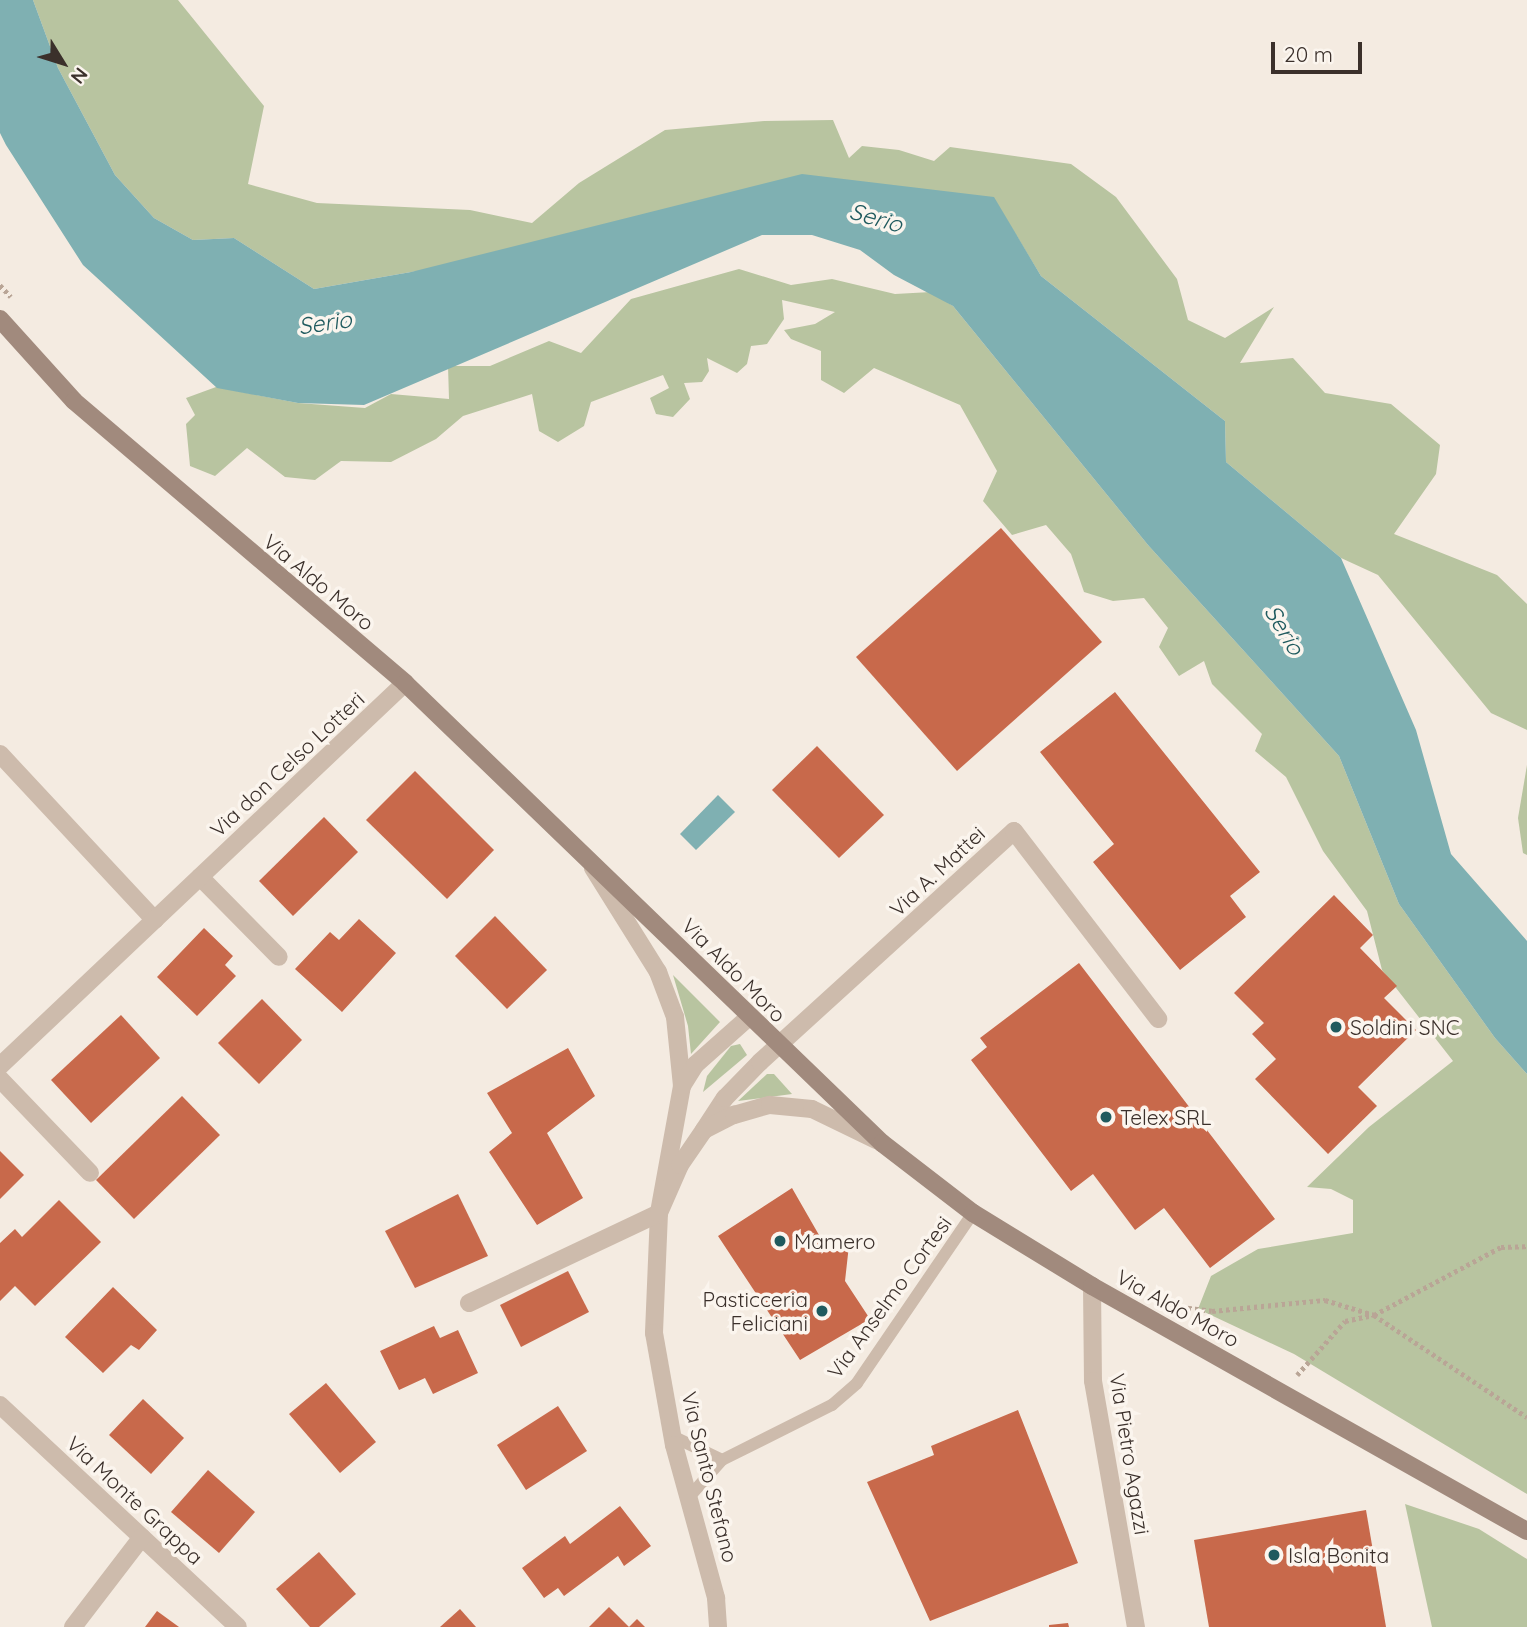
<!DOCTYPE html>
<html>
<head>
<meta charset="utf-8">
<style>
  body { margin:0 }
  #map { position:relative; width:1527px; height:1627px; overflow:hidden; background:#f4ebe1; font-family:Quicksand,sans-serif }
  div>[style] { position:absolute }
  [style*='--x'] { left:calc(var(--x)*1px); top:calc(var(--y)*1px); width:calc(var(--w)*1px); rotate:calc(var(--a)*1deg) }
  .green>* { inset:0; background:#b8c4a0 }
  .water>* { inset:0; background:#7fb0b2 }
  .building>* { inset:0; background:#c8694b }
  .path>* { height:4.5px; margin-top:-2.25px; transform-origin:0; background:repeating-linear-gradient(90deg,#b9a596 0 3.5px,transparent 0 7px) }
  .lane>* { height:12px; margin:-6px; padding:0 6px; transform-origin:6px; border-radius:6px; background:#cdbbac }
  .street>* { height:18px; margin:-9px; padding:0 9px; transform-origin:9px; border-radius:9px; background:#cdbbac }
  .secondary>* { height:18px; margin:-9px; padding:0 9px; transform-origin:9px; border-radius:9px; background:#a18a7d }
  .dots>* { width:19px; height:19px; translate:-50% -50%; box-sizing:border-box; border:4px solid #fbf5ee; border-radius:50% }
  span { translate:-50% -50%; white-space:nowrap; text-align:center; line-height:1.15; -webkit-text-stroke:7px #fbf5ee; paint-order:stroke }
  .street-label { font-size:21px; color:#3b302b }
  .poi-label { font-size:21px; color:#3b302b }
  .left { translate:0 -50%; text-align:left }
  .right { translate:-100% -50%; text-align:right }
  .water-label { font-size:23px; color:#1f5a5e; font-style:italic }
  .north { position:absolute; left:28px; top:28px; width:70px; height:70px; -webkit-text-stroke:5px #fbf5ee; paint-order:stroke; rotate:128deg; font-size:19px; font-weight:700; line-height:28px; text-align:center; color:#3b302b }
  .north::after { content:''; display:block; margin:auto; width:24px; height:32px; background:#3b302b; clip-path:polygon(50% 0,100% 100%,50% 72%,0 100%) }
  .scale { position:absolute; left:1271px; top:42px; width:91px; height:32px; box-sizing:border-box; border:4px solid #3b302b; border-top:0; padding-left:9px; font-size:21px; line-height:24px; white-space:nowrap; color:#3b302b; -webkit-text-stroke:5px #fbf5ee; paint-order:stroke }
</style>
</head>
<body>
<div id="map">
  <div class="green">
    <div style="clip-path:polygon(33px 0,178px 0,264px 106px,248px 184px,317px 203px,470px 210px,532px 223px,579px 183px,665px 130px,764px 121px,833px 120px,849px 158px,862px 146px,899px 150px,934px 161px,950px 147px,1071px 164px,1116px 197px,1177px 279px,1188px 320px,1225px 338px,1274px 307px,1240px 363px,1293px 358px,1325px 393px,1391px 404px,1440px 445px,1436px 474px,1394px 534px,1497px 575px,1527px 604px,1527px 730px,1491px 713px,1378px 575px,1341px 558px,1226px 462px,1225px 421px,1041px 276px,993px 197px,411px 272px,314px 289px,234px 238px,193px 240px,154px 218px,115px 175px,58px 68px)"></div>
    <div style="clip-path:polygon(739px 269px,791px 285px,832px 279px,895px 294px,931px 292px,953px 306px,1148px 545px,1339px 756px,1399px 904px,1495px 1038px,1527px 1074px,1527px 1494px,1294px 1354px,1198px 1309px,1211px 1276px,1258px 1249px,1353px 1233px,1353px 1200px,1331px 1189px,1307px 1187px,1369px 1127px,1453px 1061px,1382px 970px,1367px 911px,1323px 851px,1286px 777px,1255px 751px,1262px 734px,1212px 684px,1204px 661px,1179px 676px,1159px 647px,1168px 628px,1144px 598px,1113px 601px,1084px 592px,1071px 554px,1046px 525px,1012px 535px,983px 501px,997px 471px,960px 405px,874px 368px,844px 393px,821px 380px,821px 351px,791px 339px,784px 330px,815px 324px,835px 312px,782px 300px,784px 319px,767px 344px,751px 346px,747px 364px,737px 373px,707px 358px,709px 371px,702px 382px,684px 383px,690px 399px,673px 417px,656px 414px,650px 398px,669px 388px,663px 375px,591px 402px,584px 426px,558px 442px,539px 431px,532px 394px,463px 416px,436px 439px,391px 462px,341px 461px,315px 480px,285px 477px,247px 448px,215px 476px,190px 466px,186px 424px,195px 415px,186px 398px,216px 387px,298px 403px,365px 408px,391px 394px,449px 399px,448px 366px,490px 366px,549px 341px,581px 353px,631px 299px)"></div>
    <div style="clip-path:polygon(1527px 765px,1527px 855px,1523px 853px,1518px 818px)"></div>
    <div style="clip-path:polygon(673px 975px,720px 1022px,691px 1054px,688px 1026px)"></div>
    <div style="clip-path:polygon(740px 1044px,747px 1055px,703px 1092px,707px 1076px,731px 1046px)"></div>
    <div style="clip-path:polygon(767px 1074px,774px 1074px,792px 1094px,738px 1101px)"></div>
    <div style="clip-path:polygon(1405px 1504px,1479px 1529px,1527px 1559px,1527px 1627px,1432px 1627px)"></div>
  </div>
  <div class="water">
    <div style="clip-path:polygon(0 0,33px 0,58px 68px,115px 175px,154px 218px,193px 240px,234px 238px,314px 289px,411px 272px,802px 174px,994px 197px,1041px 276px,1225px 421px,1226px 462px,1341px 558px,1416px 730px,1451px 854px,1527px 941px,1527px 1074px,1495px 1038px,1399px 904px,1339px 756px,1148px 545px,953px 306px,894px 275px,860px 250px,812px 235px,762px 235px,364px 405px,298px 403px,217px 388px,83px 265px,6px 145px,0 133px)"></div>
    <div style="clip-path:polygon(718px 795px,735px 812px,696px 850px,680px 834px)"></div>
  </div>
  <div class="building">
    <div style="clip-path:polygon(1001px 528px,1102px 642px,957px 771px,856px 657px)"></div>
    <div style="clip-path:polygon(1115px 692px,1260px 872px,1230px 896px,1246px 917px,1180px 970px,1093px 862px,1114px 844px,1040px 752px)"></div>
    <div style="clip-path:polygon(817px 746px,884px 815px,839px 858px,772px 790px)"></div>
    <div style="clip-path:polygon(415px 771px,494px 850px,447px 899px,366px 820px)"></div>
    <div style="clip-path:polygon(324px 817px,358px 852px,293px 916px,259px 881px)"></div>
    <div style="clip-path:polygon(1334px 895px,1373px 935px,1360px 948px,1397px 986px,1384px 998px,1416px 1030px,1358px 1087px,1377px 1106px,1328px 1154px,1255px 1079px,1276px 1059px,1252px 1034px,1264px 1023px,1234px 993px)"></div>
    <div style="clip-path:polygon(495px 916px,547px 970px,507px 1009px,455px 956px)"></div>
    <div style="clip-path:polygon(359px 919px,396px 953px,342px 1012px,295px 969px,330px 932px,339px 940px)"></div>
    <div style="clip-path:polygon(204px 928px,233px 956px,225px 965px,236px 976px,197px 1016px,157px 977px)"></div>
    <div style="clip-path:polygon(1079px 963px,1275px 1219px,1210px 1268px,1164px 1208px,1135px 1230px,1093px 1174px,1071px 1191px,971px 1060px,987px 1047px,980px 1038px)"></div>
    <div style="clip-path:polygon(262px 999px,302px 1040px,259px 1084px,218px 1043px)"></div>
    <div style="clip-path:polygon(121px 1015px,160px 1058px,91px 1123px,51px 1080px)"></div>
    <div style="clip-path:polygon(568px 1048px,595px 1096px,547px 1133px,583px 1198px,537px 1225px,489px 1152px,512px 1133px,487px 1093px)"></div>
    <div style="clip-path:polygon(182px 1096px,220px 1135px,134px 1219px,96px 1180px)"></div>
    <div style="clip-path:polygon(0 1151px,24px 1175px,0 1199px)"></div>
    <div style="clip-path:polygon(792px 1188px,823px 1242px,849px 1245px,845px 1281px,870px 1319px,800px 1360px,718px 1236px)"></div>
    <div style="clip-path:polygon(458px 1194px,488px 1256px,415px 1288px,385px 1231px)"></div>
    <div style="clip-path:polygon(59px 1200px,101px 1242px,35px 1306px,15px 1286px,0 1301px,0 1243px,15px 1229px,22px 1237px)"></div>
    <div style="clip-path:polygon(568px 1271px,589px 1312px,521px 1347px,500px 1305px)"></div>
    <div style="clip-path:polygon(113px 1287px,157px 1330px,139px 1350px,131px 1345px,103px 1373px,65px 1337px)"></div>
    <div style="clip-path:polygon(434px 1326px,440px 1338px,458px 1330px,478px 1373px,433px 1394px,425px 1378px,399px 1390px,380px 1351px)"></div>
    <div style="clip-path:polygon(326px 1383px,376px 1442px,340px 1473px,289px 1414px)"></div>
    <div style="clip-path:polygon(143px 1399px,184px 1438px,151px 1474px,109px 1435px)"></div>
    <div style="clip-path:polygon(558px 1406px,587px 1451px,526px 1490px,497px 1445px)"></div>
    <div style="clip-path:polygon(1018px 1410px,1078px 1563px,930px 1621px,867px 1482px,934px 1455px,931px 1446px)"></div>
    <div style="clip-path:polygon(208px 1470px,255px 1512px,219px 1553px,171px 1512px)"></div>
    <div style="clip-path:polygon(620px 1506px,651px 1546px,624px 1566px,618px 1556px,564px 1596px,558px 1588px,544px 1598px,522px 1568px,565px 1536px,570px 1544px)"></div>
    <div style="clip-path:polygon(1366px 1510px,1386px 1627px,1209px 1627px,1194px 1540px)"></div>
    <div style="clip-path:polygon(319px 1552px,356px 1594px,319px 1627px,310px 1627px,276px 1589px)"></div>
    <div style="clip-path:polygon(609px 1607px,629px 1627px,637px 1619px,645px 1627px,589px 1627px)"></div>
    <div style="clip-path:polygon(460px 1609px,476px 1627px,440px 1627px)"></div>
    <div style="clip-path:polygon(157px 1611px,179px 1627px,145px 1627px)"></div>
    <div style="clip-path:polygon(1068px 1623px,1069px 1627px,1049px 1627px,1049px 1625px)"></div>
  </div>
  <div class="path">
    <div style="--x:0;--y:285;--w:16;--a:47"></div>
    <div style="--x:1181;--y:1307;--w:31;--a:7"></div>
    <div style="--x:1212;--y:1311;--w:114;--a:-5.6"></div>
    <div style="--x:1325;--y:1300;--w:51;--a:17"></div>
    <div style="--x:1374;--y:1315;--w:184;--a:33.7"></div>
    <div style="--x:1297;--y:1375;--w:72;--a:-48.4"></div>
    <div style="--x:1345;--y:1321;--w:30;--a:-12"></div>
    <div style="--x:1374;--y:1315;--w:144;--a:-28.2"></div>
    <div style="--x:1501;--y:1247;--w:26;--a:-2"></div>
  </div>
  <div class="lane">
    <div style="--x:672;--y:1436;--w:55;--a:25.6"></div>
    <div style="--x:690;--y:1496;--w:48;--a:-48.4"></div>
    <div style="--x:722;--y:1460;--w:123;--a:-26.6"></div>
    <div style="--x:832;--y:1405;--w:33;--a:-41"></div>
    <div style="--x:857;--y:1383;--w:206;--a:-55.7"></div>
  </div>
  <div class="street">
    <div style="--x:0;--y:754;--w:227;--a:47"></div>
    <div style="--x:593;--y:868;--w:123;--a:58"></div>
    <div style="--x:658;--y:972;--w:48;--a:69.3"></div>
    <div style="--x:675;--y:1017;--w:69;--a:84.2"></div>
    <div style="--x:682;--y:1086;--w:129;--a:100.3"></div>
    <div style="--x:659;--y:1213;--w:120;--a:92.4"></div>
    <div style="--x:654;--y:1333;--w:114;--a:79.9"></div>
    <div style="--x:674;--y:1445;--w:159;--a:74.6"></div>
    <div style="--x:716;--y:1598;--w:29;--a:86"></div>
    <div style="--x:200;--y:877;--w:112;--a:45.4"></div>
    <div style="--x:0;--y:1066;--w:557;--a:-43.4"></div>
    <div style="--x:0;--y:1079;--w:130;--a:46.2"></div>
    <div style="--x:682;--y:1086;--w:25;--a:-58"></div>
    <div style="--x:695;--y:1065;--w:71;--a:-41.6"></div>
    <div style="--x:704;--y:1130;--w:38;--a:-57"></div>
    <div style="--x:725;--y:1098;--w:50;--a:-45.8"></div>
    <div style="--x:760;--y:1062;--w:343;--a:-42.3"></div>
    <div style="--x:1014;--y:831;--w:237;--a:52.5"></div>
    <div style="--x:1092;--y:1286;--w:95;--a:89.4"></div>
    <div style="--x:1093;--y:1381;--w:250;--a:80.1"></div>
    <div style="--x:469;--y:1303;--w:210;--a:-25.3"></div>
    <div style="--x:659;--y:1213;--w:52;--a:-66.4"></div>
    <div style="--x:680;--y:1165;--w:42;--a:-55.6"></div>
    <div style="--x:704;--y:1130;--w:34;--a:-27"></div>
    <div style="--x:734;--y:1115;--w:37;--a:-16"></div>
    <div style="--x:770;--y:1105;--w:42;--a:5.4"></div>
    <div style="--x:812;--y:1109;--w:71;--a:25.8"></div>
    <div style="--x:0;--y:1405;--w:325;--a:43"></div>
    <div style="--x:73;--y:1627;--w:113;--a:-52.5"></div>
  </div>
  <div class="secondary">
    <div style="--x:0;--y:319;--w:110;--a:47.9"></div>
    <div style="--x:74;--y:401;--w:435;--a:40.4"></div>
    <div style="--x:405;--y:683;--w:663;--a:43.96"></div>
    <div style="--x:882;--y:1143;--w:115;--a:37.6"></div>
    <div style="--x:973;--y:1213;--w:140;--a:31.5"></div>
    <div style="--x:1092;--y:1286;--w:499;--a:29.4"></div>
  </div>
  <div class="dots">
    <div style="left:1336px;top:1027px;background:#1f5a5e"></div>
    <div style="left:1106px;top:1117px;background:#1f5a5e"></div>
    <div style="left:780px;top:1241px;background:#1f5a5e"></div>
    <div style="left:822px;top:1311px;background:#1f5a5e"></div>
    <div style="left:1274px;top:1555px;background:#1f5a5e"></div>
  </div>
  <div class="street-label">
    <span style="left:319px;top:582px;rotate:40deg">Via Aldo Moro</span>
    <span style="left:287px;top:764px;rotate:-43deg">Via don Celso Lotteri</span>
    <span style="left:937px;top:871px;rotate:-43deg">Via A. Mattei</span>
    <span style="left:734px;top:970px;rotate:45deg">Via Aldo Moro</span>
    <span style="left:889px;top:1297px;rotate:-54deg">Via Anselmo Cortesi</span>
    <span style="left:1178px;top:1308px;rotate:29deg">Via Aldo Moro</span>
    <span style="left:1130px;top:1454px;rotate:81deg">Via Pietro Agazzi</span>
    <span style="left:710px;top:1477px;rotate:76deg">Via Santo Stefano</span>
    <span style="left:135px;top:1500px;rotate:43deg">Via Monte Grappa</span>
  </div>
  <div class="poi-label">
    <span class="left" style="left:1350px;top:1027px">Soldini SNC</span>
    <span class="left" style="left:1120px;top:1117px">Telex SRL</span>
    <span class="left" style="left:794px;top:1241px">Mamero</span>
    <span class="right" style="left:808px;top:1311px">Pasticceria<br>Feliciani</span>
    <span class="left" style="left:1288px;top:1555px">Isla Bonita</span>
  </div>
  <div class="water-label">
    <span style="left:876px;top:218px;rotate:16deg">Serio</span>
    <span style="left:325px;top:323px;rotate:-8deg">Serio</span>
    <span style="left:1284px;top:630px;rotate:59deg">Serio</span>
  </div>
  <div class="north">N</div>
  <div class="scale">20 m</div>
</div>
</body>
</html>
